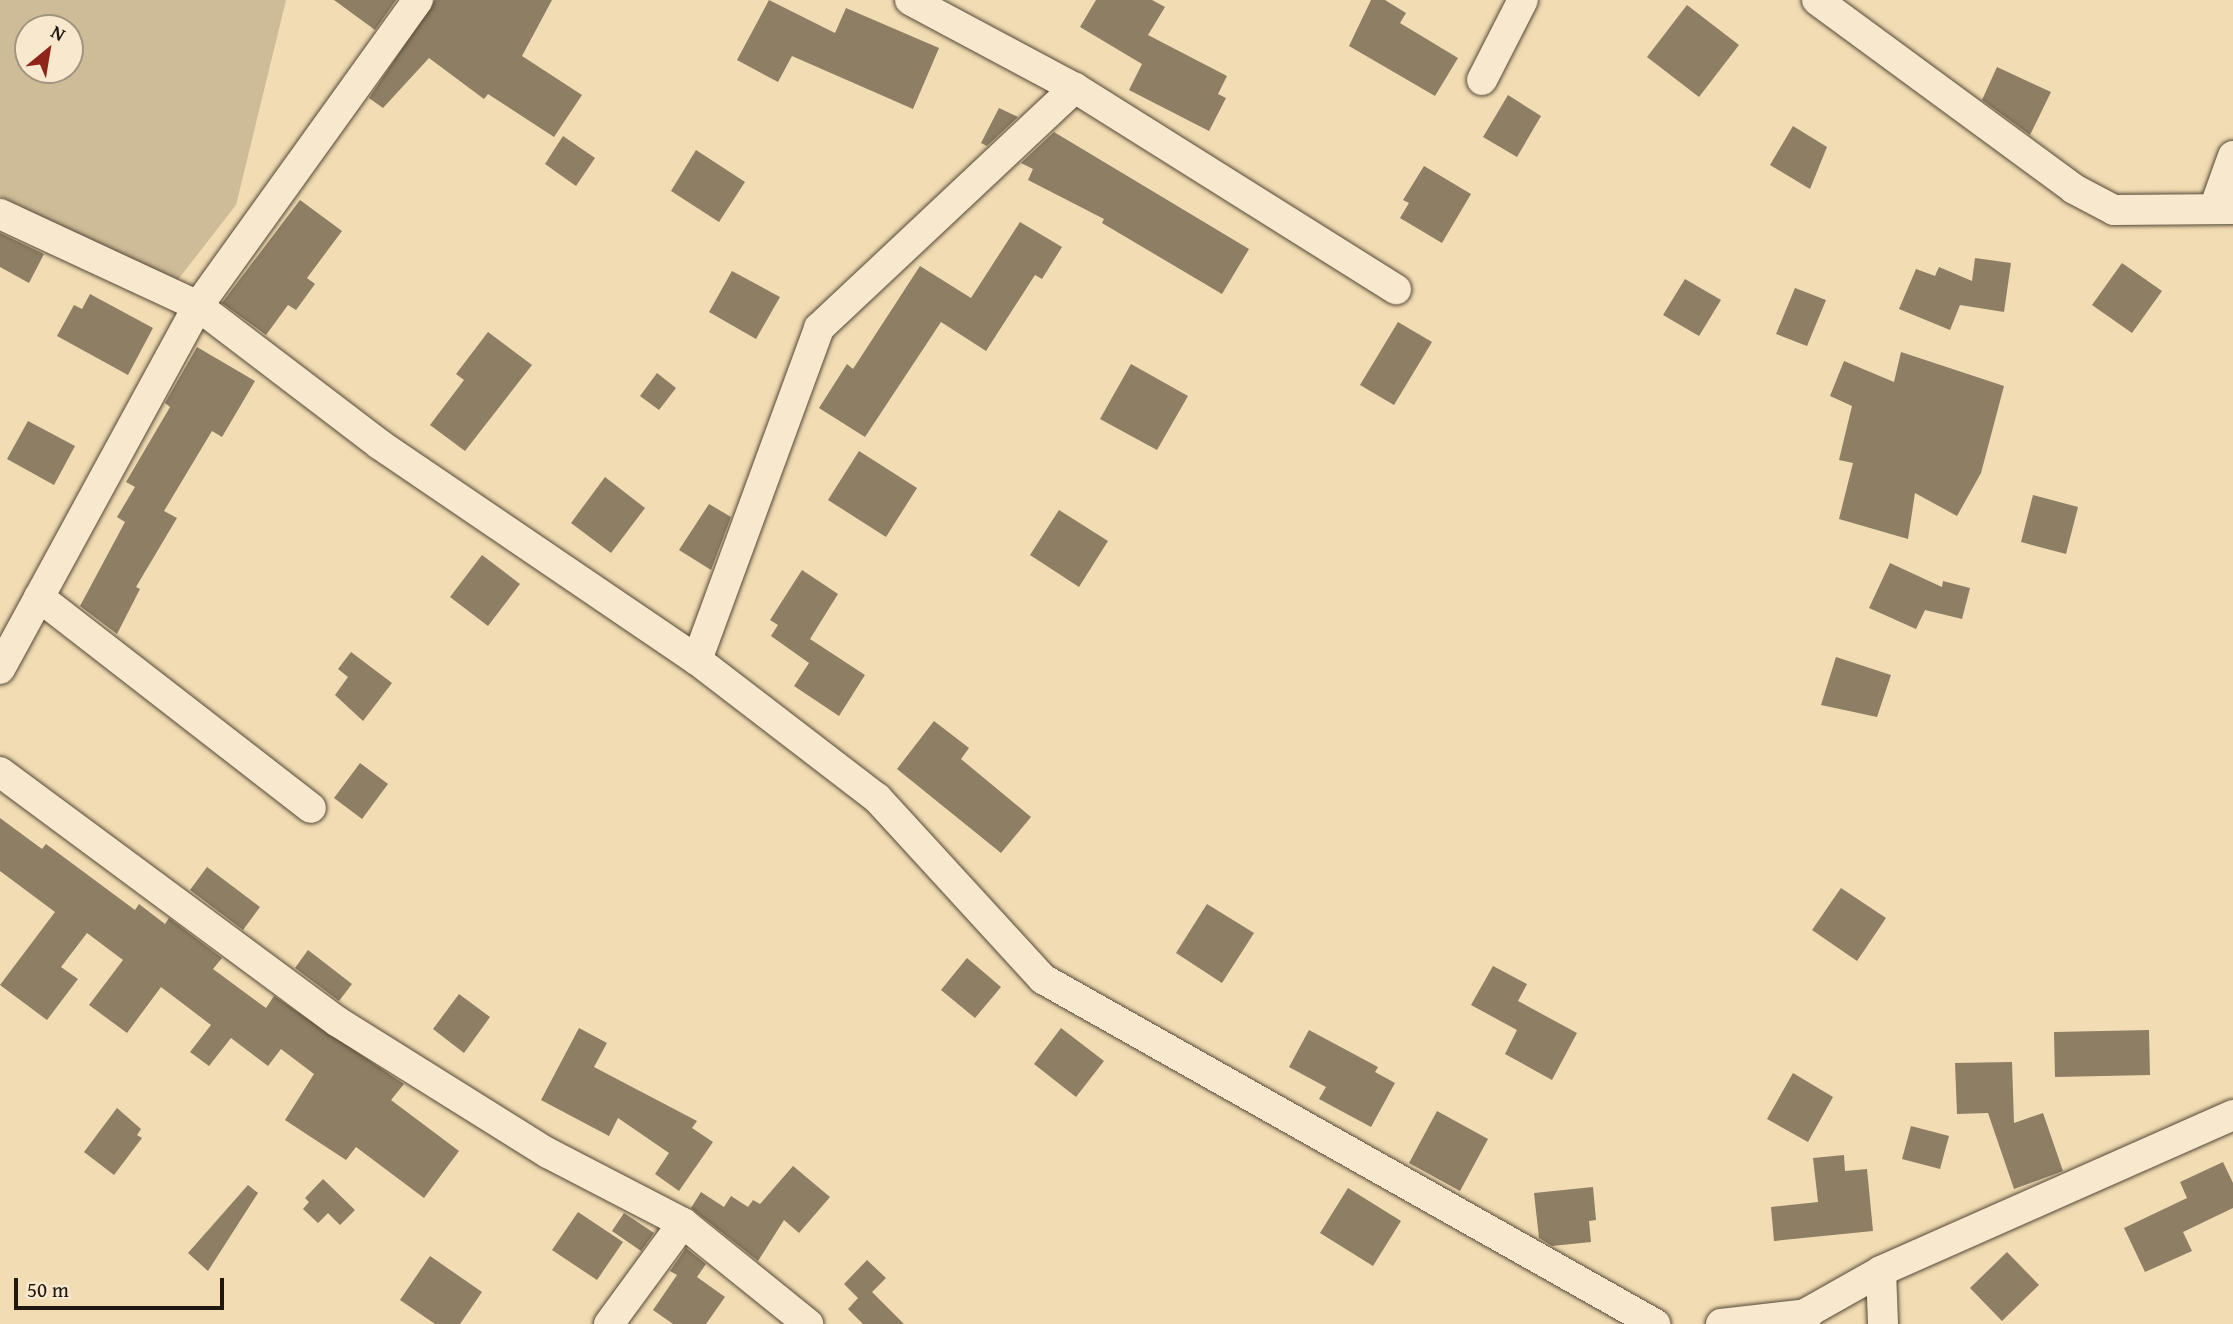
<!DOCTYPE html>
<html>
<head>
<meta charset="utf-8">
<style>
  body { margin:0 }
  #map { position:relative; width:2233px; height:1324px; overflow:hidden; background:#f2dcb3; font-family:"Gentium Book Plus",serif }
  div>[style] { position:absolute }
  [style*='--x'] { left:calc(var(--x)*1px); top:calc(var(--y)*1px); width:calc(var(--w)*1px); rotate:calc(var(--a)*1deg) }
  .green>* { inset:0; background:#cebb97 }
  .building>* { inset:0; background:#8d7e64 }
  .roads { filter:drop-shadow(0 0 2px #544937) drop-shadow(0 0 2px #544937) }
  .minor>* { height:30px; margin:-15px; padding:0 15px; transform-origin:15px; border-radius:15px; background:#f7e8ce }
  span { translate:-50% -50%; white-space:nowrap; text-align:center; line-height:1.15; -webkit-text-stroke:5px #f7e8ce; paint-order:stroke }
  .north { position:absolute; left:14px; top:14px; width:70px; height:70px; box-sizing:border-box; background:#f7e8ce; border:2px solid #a19581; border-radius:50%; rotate:30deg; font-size:19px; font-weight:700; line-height:28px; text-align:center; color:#20180e }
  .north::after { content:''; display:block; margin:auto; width:24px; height:32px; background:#8f2418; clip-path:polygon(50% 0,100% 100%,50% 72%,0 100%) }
  .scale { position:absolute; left:14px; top:1278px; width:210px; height:32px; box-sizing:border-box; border:4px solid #20180e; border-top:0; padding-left:9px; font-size:21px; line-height:24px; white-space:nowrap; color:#20180e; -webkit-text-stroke:5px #f7e8ce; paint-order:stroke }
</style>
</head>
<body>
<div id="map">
  <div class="green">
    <div style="clip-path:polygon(evenodd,0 0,286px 0,236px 205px,176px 282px,0 196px,0 0,28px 28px,70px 28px,70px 70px,28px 70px,28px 28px)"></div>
  </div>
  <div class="building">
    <div style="clip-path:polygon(334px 0,396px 0,375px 30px)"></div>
    <div style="clip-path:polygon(435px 0,552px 0,522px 56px,582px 95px,554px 137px,488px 94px,484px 99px,429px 58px,383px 108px,369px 98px)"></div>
    <div style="clip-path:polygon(769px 0,835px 33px,846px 8px,939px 48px,913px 109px,792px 56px,778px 82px,737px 60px)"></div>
    <div style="clip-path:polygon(1096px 0,1152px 0,1165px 7px,1148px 35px,1227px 76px,1218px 94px,1226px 98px,1209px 131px,1129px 90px,1142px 64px,1080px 27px)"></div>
    <div style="clip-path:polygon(1371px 0,1385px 0,1406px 13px,1400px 23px,1458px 58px,1435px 96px,1349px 46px)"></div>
    <div style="clip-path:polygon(1687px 5px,1739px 45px,1699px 97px,1647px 57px)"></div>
    <div style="clip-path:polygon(1997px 67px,2051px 92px,2030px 135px,1982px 100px)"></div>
    <div style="clip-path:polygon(1508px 95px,1541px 116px,1517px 157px,1483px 137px)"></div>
    <div style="clip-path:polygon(999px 108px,1018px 117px,987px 146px,981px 143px)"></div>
    <div style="clip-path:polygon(1793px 126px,1827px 147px,1810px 189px,1770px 165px)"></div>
    <div style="clip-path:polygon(1054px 132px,1249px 249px,1222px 294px,1102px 223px,1104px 219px,1028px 180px,1033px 169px,1021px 163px)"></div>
    <div style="clip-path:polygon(563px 136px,595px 158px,576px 186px,545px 164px)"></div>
    <div style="clip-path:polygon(696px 150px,745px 182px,719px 222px,671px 191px)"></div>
    <div style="clip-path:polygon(1424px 166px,1471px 194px,1442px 243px,1400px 218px,1409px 203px,1403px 200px)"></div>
    <div style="clip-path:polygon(300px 200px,342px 231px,307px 278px,315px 284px,296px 310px,288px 305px,266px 335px,222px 303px)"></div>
    <div style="clip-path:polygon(1020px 222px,1062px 247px,1042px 279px,1035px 275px,986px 351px,941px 322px,865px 437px,819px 408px,847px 364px,853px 369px,920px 266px,971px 298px)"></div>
    <div style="clip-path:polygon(0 233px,44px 254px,29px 283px,0 267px)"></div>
    <div style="clip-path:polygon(1975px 258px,2011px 263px,2004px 312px,1960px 305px,1950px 330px,1899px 309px,1916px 269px,1935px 276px,1939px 267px,1972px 281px)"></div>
    <div style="clip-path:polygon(2122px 263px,2162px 291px,2132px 333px,2092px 305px)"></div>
    <div style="clip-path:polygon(732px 271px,780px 297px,756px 339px,709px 312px)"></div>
    <div style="clip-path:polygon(1685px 279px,1721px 300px,1699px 336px,1663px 315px)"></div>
    <div style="clip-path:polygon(1795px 288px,1826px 300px,1807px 346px,1776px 334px)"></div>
    <div style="clip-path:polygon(90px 294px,153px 328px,128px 375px,57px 336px,74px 305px,82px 309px)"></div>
    <div style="clip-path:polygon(1398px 322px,1432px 342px,1394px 405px,1360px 385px)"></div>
    <div style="clip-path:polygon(488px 332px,532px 365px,465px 451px,430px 425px,464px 380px,456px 374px)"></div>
    <div style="clip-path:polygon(197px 347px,255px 381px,222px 437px,212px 431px,164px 511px,177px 518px,136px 587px,140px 589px,117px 634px,80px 606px,125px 522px,117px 517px,135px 487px,126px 482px,170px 407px,165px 403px)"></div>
    <div style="clip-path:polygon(1901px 352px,2004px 386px,1981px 473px,1957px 516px,1915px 493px,1908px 539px,1839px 519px,1853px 463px,1839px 460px,1852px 406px,1830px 396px,1844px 361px,1894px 382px)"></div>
    <div style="clip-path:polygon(1131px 364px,1188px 396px,1157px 450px,1100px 419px)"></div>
    <div style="clip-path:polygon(657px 373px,676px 388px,659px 410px,640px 396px)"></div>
    <div style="clip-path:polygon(28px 421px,75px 446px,54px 485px,7px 459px)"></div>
    <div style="clip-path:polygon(859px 451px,917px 488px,886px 537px,828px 500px)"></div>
    <div style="clip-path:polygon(605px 477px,645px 508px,611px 553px,571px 523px)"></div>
    <div style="clip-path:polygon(2033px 495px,2078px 507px,2066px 554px,2021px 542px)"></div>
    <div style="clip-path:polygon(709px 504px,731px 517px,711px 570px,679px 550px)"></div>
    <div style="clip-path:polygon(1059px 510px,1108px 541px,1079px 587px,1030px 555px)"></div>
    <div style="clip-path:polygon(482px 555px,520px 584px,488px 626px,450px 597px)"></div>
    <div style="clip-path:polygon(1890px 563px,1942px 587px,1943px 581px,1970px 588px,1962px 619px,1925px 610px,1916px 629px,1869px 608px)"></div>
    <div style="clip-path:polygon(802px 570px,838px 594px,810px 639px,865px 675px,839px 716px,794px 686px,809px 663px,771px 636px,778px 625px,770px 620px)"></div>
    <div style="clip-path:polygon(351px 652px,392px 683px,363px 721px,335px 695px,348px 677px,338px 669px)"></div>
    <div style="clip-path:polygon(1836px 657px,1891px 675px,1877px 717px,1821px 705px)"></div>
    <div style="clip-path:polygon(934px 721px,969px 748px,961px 759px,1031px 817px,1001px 853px,897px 769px)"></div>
    <div style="clip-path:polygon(360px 763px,388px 784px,362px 819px,334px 798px)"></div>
    <div style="clip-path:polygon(0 818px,42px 849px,46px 844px,135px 910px,139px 904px,165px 924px,169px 918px,222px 958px,213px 969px,266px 1008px,274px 996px,404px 1084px,391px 1100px,459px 1151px,424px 1198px,356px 1147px,346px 1160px,285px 1120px,314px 1074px,281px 1049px,268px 1066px,231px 1038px,209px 1066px,190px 1052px,211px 1025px,161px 987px,127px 1033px,89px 1005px,123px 960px,87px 933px,61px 967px,78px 979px,47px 1020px,0 985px,55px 912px,0 871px)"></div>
    <div style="clip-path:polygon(207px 867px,260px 907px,243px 930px,190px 890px)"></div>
    <div style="clip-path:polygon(1841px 888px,1886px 918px,1857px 961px,1812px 930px)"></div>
    <div style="clip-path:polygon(1207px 904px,1254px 933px,1222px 983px,1176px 953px)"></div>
    <div style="clip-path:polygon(308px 950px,352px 984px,339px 1001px,295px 968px)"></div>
    <div style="clip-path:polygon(967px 958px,1001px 987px,975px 1018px,941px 990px)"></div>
    <div style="clip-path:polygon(1493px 966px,1527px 984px,1518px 1001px,1577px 1033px,1552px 1080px,1505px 1054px,1517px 1030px,1471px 1005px)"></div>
    <div style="clip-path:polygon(459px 994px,490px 1017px,464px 1053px,433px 1029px)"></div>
    <div style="clip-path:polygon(579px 1028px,607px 1043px,594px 1067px,697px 1121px,692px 1128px,713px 1142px,679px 1191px,655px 1174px,669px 1153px,618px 1118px,609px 1136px,541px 1100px)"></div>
    <div style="clip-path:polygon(1061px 1028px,1104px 1061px,1076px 1097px,1034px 1064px)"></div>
    <div style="clip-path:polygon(1309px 1030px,1378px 1067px,1375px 1072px,1395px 1083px,1371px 1127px,1319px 1099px,1326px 1087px,1289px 1067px)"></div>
    <div style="clip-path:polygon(2149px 1030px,2150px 1075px,2055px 1077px,2054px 1032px)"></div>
    <div style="clip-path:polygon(2012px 1062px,2014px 1123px,2043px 1113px,2063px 1171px,2014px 1189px,1988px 1113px,1957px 1114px,1955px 1063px)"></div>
    <div style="clip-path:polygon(1793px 1073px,1833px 1097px,1808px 1142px,1767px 1119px)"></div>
    <div style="clip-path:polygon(117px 1108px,141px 1129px,137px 1135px,142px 1138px,114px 1175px,84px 1152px)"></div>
    <div style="clip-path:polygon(1437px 1111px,1488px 1139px,1460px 1191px,1409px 1163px)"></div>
    <div style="clip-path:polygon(1911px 1126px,1949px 1136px,1940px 1169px,1902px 1159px)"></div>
    <div style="clip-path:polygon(1844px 1155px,1845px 1171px,1867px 1169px,1873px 1231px,1774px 1241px,1771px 1207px,1818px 1202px,1813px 1158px)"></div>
    <div style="clip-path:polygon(2223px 1162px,2233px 1183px,2233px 1208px,2183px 1232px,2192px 1251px,2145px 1272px,2124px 1228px,2187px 1198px,2180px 1182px)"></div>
    <div style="clip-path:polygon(793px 1166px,830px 1197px,799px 1233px,784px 1220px,758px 1261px,691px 1208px,701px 1192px,724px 1207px,731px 1196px,748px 1207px,753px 1200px,760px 1204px)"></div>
    <div style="clip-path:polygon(323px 1179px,355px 1210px,340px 1225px,328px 1213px,318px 1223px,303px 1209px,309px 1202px,305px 1198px)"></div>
    <div style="clip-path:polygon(248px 1185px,258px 1193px,208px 1271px,188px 1253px)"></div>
    <div style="clip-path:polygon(1593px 1187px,1596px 1220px,1589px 1221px,1591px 1242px,1552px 1246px,1539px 1238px,1534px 1193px)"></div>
    <div style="clip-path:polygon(1348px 1188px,1401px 1221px,1373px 1266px,1320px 1233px)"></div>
    <div style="clip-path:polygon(578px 1212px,623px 1242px,597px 1280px,552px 1250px)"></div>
    <div style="clip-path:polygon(624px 1213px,654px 1233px,641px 1251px,612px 1231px)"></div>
    <div style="clip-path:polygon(686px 1248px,706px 1264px,697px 1277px,725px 1297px,706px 1324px,673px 1324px,653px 1310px,677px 1275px,670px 1271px)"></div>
    <div style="clip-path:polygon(2007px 1252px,2039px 1285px,2002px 1321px,1970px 1288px)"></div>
    <div style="clip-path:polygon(430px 1256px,482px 1292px,460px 1324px,435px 1324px,400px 1300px)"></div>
    <div style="clip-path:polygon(867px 1260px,886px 1278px,872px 1292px,904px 1324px,863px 1324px,848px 1309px,858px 1298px,844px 1284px)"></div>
  </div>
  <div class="roads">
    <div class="minor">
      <div style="--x:910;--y:0;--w:187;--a:28.1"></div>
      <div style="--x:1075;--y:88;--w:379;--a:32.1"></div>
      <div style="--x:1817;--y:0;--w:319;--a:36.3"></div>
      <div style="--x:2074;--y:189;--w:45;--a:27.7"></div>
      <div style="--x:2114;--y:210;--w:119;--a:-0.5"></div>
      <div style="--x:1482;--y:80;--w:90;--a:-62.9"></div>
      <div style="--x:2215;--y:206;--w:53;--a:-70.2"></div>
      <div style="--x:0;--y:214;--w:218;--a:24.9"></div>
      <div style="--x:198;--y:306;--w:228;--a:37.3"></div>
      <div style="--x:379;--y:444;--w:384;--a:34.2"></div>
      <div style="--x:697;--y:660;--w:227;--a:37.5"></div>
      <div style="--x:877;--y:798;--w:246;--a:47.5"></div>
      <div style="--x:1043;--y:979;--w:703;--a:29.41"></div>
      <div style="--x:39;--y:597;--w:344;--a:37.8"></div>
      <div style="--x:697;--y:660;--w:354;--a:-69.8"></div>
      <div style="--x:819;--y:328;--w:351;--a:-43.2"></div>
      <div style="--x:0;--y:669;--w:413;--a:-61.4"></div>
      <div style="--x:198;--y:306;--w:377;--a:-54.3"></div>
      <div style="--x:0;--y:772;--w:420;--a:36.5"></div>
      <div style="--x:338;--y:1022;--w:248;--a:32"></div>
      <div style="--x:548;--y:1153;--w:152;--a:27.4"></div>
      <div style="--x:683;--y:1223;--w:161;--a:38.9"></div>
      <div style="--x:1881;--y:1271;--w:53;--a:87.8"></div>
      <div style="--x:609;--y:1324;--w:125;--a:-53.8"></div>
      <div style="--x:1721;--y:1324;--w:88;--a:-6.6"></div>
      <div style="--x:1787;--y:1324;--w:108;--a:-29.4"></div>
      <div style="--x:1881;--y:1271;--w:385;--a:-23.9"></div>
    </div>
  </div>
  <div class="north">N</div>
  <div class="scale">50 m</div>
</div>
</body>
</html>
